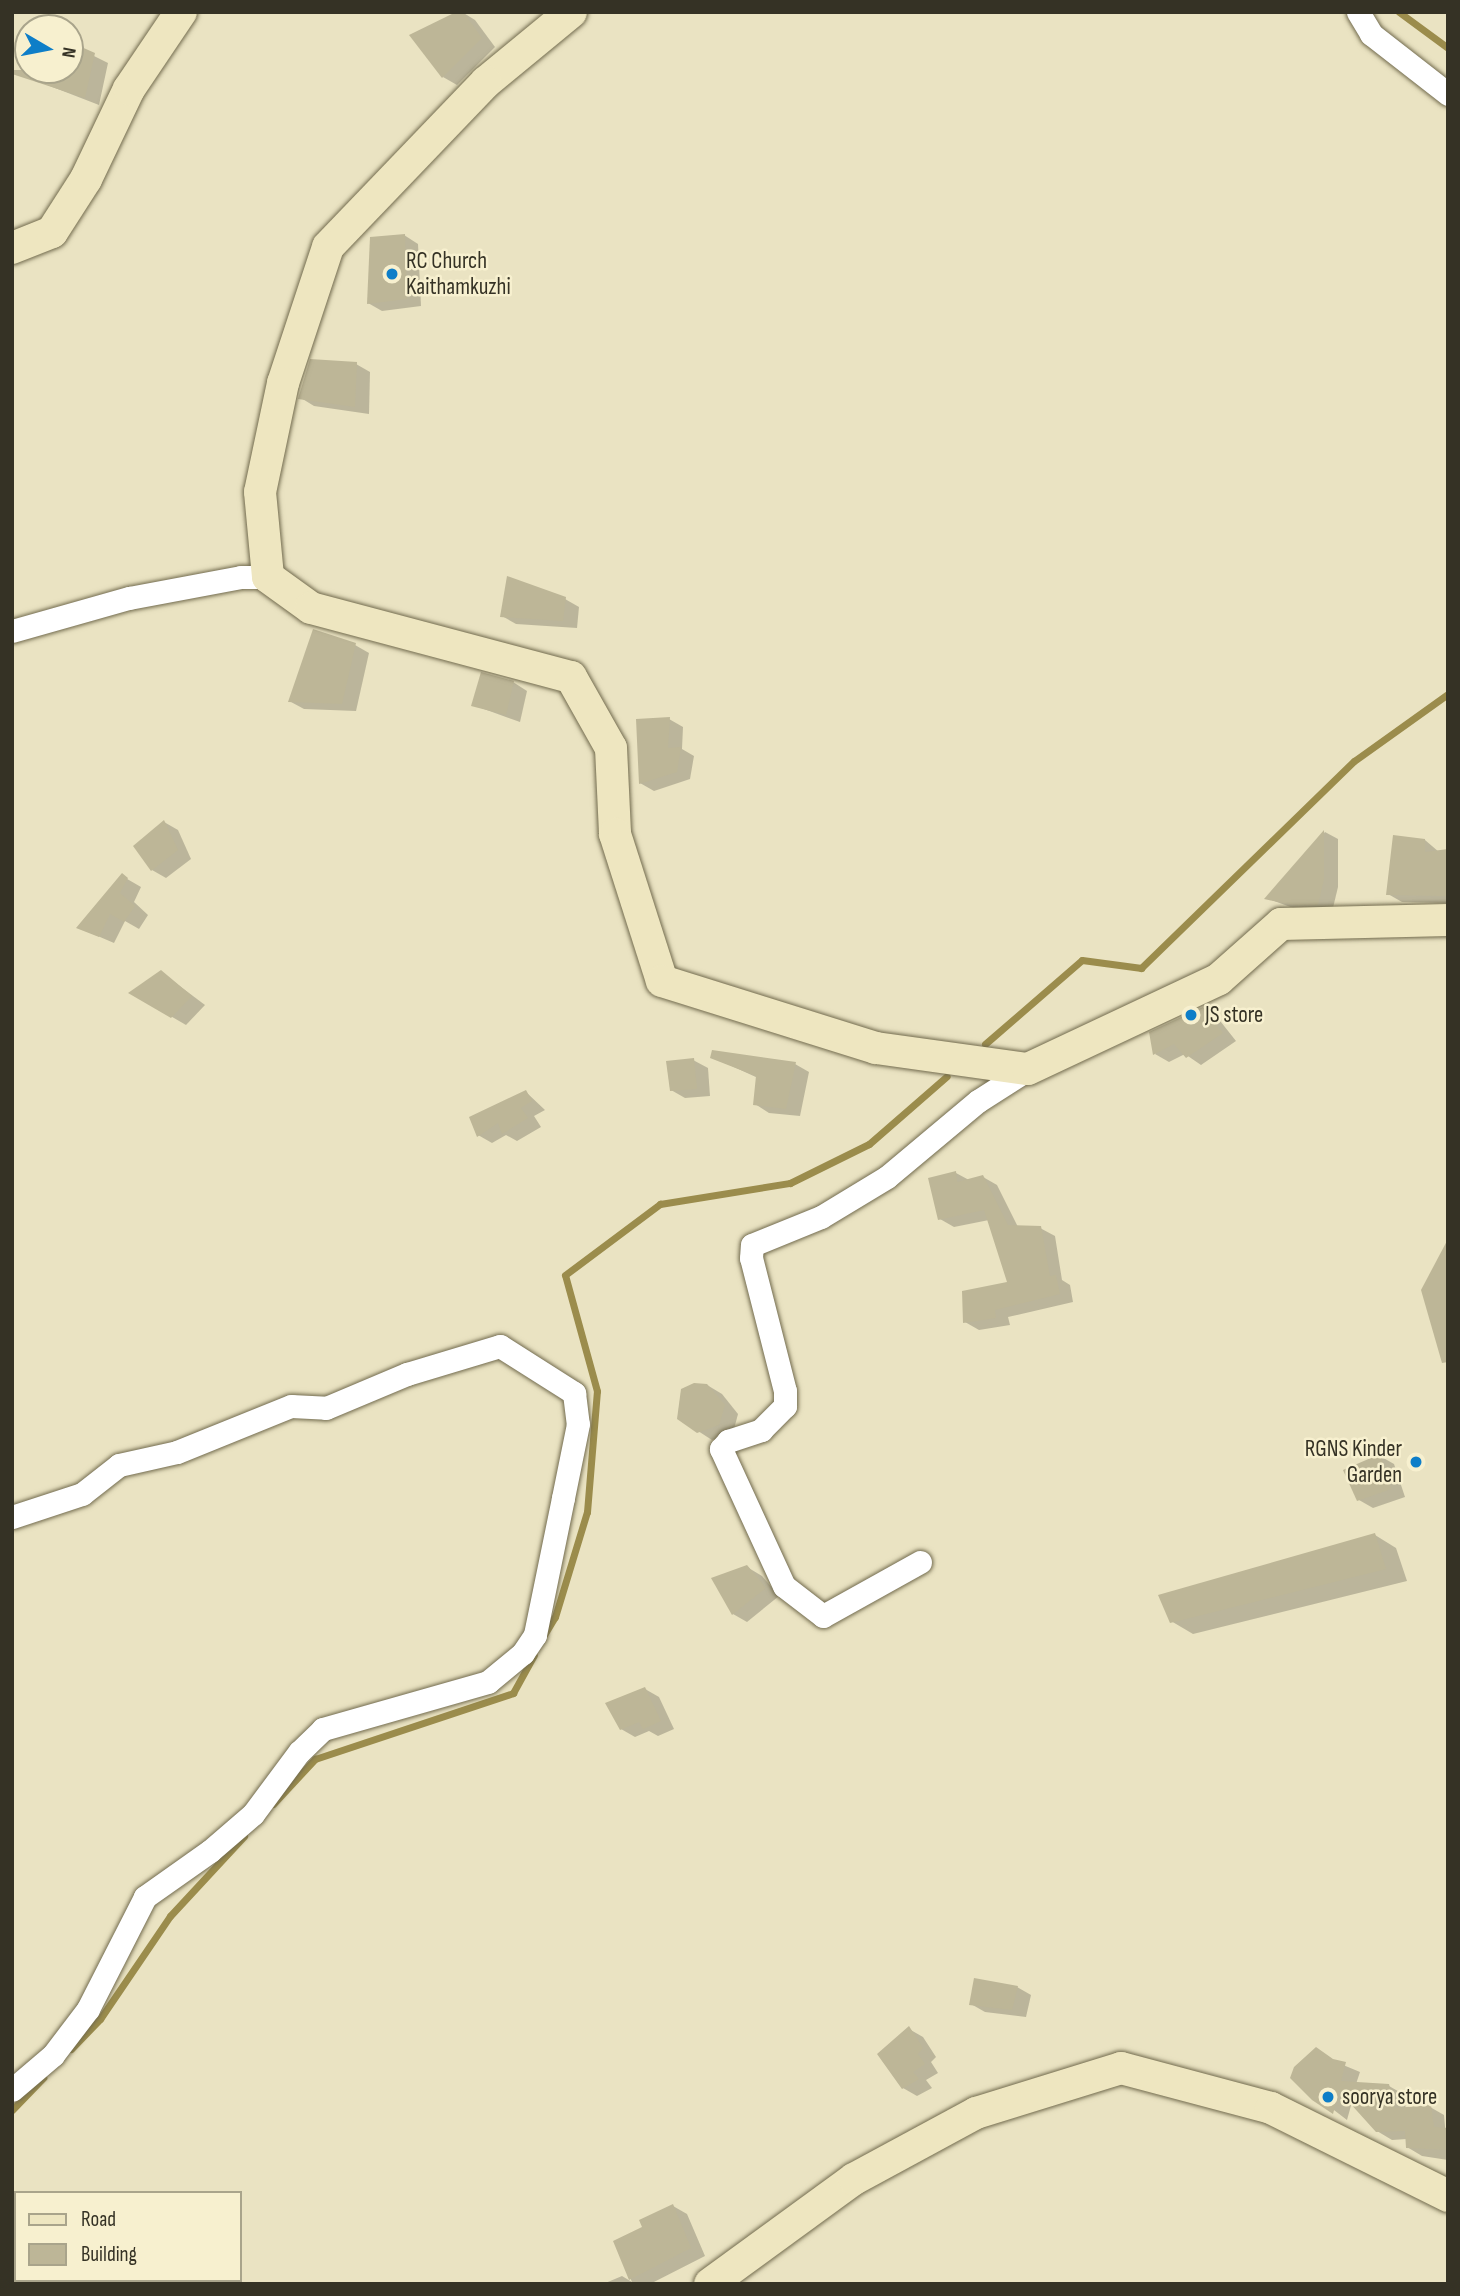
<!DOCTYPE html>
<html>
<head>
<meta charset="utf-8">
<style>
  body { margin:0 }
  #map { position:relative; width:1460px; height:2296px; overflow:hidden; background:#eae3c2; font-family:"Sofia Sans Condensed",sans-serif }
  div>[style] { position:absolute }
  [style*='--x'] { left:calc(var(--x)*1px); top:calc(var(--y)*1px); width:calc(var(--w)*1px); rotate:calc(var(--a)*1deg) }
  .shadow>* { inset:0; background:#0003 }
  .stream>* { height:7px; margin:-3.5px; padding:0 3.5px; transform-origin:3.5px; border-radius:3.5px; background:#9b8c4c }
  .building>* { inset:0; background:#bdb697 }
  .roads { filter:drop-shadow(0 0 2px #726b4e) drop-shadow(0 0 2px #726b4e) }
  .street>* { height:23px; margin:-11.5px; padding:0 11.5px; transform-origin:11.5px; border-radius:11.5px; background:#fff }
  .secondary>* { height:32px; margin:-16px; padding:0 16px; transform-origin:16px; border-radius:16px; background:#eee6c0 }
  .dots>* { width:19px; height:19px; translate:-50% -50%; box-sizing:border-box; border:4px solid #f7f0cf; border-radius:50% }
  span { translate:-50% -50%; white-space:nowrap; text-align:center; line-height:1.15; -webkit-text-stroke:5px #f7f0cf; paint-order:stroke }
  .poi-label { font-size:23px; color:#353225 }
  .left { translate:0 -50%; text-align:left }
  .right { translate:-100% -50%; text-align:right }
  .frame { position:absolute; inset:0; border:14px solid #353225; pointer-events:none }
  .legend { position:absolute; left:14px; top:2191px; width:228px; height:91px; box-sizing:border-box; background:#f7f0cf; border:2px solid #a9a48b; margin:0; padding:9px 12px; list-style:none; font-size:21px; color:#353225 }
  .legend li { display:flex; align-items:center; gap:14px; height:35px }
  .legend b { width:35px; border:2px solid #a9a48b }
  .north { position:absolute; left:14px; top:14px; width:70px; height:70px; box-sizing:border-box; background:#f7f0cf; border:2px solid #a9a48b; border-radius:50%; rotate:100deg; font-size:19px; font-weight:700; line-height:28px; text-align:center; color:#353225 }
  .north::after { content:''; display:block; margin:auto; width:24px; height:32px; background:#0e7ec8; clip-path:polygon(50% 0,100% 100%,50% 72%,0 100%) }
</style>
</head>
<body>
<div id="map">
  <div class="shadow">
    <div style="clip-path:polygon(462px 12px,475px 20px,495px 47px,457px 85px,443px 77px)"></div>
    <div style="clip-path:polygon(70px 44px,108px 63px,99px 105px,37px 81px,40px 70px,70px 70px)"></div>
    <div style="clip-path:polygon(404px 235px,418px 244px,421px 306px,382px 311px,368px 303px)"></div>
    <div style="clip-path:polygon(356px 364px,370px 372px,369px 414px,314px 406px,301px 398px)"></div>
    <div style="clip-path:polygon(565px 599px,579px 607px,577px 628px,516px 624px,502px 616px)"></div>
    <div style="clip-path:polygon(355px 645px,369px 653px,356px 711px,304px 709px,291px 702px)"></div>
    <div style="clip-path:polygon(513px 682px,527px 691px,520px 722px,473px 705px)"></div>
    <div style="clip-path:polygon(669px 719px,683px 727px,682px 749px,694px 756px,690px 779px,654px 791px,640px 783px)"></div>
    <div style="clip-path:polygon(164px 822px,178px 830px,191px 859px,166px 878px,152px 870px)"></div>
    <div style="clip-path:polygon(1325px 832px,1338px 839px,1338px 887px,1332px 912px,1307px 913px,1266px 898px)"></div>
    <div style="clip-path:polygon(1425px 840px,1439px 852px,1448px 851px,1448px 903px,1402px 902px,1388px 894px)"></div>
    <div style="clip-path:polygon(122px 876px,141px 887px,134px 902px,148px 915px,139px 929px,125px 921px,114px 943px,79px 928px)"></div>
    <div style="clip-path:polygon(161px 972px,205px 1005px,186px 1025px,131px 993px)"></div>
    <div style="clip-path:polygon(1203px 1009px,1217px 1017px,1236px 1041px,1201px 1065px,1185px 1054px,1169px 1062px,1155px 1054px)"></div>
    <div style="clip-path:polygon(712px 1057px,795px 1064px,809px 1072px,800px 1116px,769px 1113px,755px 1104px,758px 1078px)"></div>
    <div style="clip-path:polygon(693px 1060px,708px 1068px,710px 1096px,685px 1098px,671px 1090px)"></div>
    <div style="clip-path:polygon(526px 1092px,545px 1110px,534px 1116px,541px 1127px,517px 1141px,506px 1135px,492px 1143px,478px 1135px)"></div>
    <div style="clip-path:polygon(956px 1173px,969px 1180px,983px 1177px,997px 1185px,1018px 1227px,1040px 1228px,1055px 1236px,1062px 1280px,1070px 1285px,1073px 1302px,1008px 1317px,1010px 1325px,979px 1330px,965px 1322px,1010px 1284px,989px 1220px,954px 1227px,940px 1219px)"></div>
    <div style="clip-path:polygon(707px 1385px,722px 1394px,738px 1414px,733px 1433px,712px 1440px,698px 1431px)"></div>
    <div style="clip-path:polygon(1380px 1456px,1394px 1464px,1405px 1497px,1373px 1508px,1359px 1500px)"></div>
    <div style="clip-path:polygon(1375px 1535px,1396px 1548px,1407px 1581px,1193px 1634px,1171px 1621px)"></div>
    <div style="clip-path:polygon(747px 1567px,762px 1576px,779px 1596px,747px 1622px,733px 1614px)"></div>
    <div style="clip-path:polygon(645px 1689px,659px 1697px,674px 1729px,658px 1736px,649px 1731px,635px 1737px,621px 1729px)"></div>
    <div style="clip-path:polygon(1017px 1987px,1031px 1995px,1026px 2017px,985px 2012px,971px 2004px)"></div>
    <div style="clip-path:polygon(909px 2029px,923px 2037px,936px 2057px,931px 2062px,938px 2073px,926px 2080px,932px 2088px,917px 2096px,903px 2088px)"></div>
    <div style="clip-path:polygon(1336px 2062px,1360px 2072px,1356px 2084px,1389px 2086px,1403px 2094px,1406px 2109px,1430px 2107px,1444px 2115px,1448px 2160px,1422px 2156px,1407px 2147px,1407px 2139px,1392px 2140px,1377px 2131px,1352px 2102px,1347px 2120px,1292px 2078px)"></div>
    <div style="clip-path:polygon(673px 2206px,687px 2214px,705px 2256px,650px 2284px,603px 2284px,622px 2276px,632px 2282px,615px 2242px,644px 2228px)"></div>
  </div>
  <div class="stream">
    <div style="--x:1399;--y:12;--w:61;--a:36.3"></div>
    <div style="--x:985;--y:1044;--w:128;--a:-40.9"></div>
    <div style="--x:1082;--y:960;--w:60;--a:7.7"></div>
    <div style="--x:1141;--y:968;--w:297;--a:-44.2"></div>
    <div style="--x:1354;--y:761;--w:115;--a:-35.5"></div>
    <div style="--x:544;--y:1635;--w:21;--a:-59"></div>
    <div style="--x:555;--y:1617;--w:110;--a:-73.1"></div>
    <div style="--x:587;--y:1512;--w:121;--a:-85.3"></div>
    <div style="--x:597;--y:1391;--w:120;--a:-105.4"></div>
    <div style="--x:565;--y:1275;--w:119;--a:-36.8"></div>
    <div style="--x:660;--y:1204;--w:132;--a:-9.2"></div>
    <div style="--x:790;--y:1183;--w:88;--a:-26.3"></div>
    <div style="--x:869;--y:1144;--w:103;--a:-41.1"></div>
    <div style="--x:273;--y:1804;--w:62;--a:-47"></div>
    <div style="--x:315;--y:1759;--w:209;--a:-18.4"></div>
    <div style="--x:513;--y:1693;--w:43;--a:-61.1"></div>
    <div style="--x:71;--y:2049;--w:42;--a:-46"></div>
    <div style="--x:100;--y:2019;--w:125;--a:-55.8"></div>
    <div style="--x:170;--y:1916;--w:109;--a:-47.2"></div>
    <div style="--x:12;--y:2110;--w:45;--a:-45.9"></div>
  </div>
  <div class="building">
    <div style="clip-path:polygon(456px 12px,463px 12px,482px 38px,442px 78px,409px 35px)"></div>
    <div style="clip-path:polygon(70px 42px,95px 53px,85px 98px,12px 74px,12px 70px,70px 70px)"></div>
    <div style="clip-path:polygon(405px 234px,407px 299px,367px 304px,370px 237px)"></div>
    <div style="clip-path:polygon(310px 359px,357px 362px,355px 407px,298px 399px)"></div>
    <div style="clip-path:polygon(507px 576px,566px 597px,563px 621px,500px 617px)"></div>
    <div style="clip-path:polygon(313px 629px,356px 643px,342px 704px,288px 702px)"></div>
    <div style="clip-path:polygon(481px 672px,514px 681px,506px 715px,471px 706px)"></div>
    <div style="clip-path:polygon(670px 717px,668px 748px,681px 747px,677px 772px,639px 784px,636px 719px)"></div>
    <div style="clip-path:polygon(164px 820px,178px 850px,151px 871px,133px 846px)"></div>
    <div style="clip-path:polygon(1324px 830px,1324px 879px,1318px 905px,1292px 905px,1264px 899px)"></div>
    <div style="clip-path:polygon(1393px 835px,1425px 839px,1425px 852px,1448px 849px,1448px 896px,1386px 895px)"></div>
    <div style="clip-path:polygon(122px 873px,128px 878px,120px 893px,135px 906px,124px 922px,110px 914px,99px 937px,76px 928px)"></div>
    <div style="clip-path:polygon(161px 970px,192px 996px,171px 1018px,128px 993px)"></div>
    <div style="clip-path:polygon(1203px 1007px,1223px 1033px,1186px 1058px,1174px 1044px,1153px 1055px,1149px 1032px)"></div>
    <div style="clip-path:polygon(712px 1050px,796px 1062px,786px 1109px,753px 1105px,756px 1076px,710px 1058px)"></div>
    <div style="clip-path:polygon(694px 1058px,697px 1089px,670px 1091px,666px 1061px)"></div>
    <div style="clip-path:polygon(526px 1090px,532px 1101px,521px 1108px,528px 1118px,502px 1134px,498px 1123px,477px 1137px,469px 1117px)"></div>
    <div style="clip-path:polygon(956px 1171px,957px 1182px,983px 1175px,1008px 1225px,1041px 1226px,1050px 1276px,1056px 1275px,1060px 1294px,995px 1310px,996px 1318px,963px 1323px,962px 1291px,1007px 1282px,984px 1210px,938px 1220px,928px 1178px)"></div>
    <div style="clip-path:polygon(1448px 1239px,1448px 1362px,1442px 1363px,1421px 1290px)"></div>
    <div style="clip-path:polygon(694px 1383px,707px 1384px,725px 1405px,719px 1425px,697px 1433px,677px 1419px,681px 1389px)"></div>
    <div style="clip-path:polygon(1380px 1454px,1391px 1489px,1357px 1501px,1343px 1470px)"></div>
    <div style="clip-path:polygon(1375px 1533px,1386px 1569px,1170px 1623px,1158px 1595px)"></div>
    <div style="clip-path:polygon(747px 1565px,766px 1588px,732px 1615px,711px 1578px)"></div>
    <div style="clip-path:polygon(645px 1687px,661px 1721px,643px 1729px,639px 1722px,620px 1730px,605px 1703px)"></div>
    <div style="clip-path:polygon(974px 1978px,1018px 1986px,1012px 2010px,969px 2005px)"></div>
    <div style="clip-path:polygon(909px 2026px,923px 2048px,918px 2054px,925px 2064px,913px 2072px,919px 2079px,902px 2089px,877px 2054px)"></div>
    <div style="clip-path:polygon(1316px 2047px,1333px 2059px,1346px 2062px,1341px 2081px,1389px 2084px,1395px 2108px,1431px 2105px,1434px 2127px,1448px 2128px,1448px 2150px,1406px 2148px,1405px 2131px,1376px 2132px,1339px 2091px,1333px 2114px,1312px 2100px,1290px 2078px,1294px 2067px)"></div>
    <div style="clip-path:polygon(673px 2204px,691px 2248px,629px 2280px,613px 2241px,642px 2227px,639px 2220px)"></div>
  </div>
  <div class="roads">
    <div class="street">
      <div style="--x:1358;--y:12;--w:26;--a:59"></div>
      <div style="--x:1371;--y:34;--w:98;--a:37.9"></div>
      <div style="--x:12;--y:631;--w:122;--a:-15.8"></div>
      <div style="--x:129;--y:598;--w:114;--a:-10.6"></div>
      <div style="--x:241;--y:577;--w:27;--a:0"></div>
      <div style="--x:12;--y:1517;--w:74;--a:-18.2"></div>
      <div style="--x:82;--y:1494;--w:47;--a:-38.1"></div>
      <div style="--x:119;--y:1465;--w:59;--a:-12.6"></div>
      <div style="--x:177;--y:1452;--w:123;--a:-22"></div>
      <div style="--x:291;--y:1406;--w:35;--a:3"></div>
      <div style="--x:326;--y:1408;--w:88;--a:-22.8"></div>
      <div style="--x:407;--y:1374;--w:97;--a:-16.8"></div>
      <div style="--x:500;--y:1346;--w:88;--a:32.4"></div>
      <div style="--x:574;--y:1393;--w:31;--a:83"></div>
      <div style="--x:578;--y:1424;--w:76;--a:101.5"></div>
      <div style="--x:563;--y:1498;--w:140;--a:101.6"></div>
      <div style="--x:535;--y:1635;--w:22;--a:124"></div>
      <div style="--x:523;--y:1653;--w:45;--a:140.4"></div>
      <div style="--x:488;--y:1682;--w:172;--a:164.1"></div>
      <div style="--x:323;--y:1729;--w:33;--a:136"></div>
      <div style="--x:299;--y:1752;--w:77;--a:126.6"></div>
      <div style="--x:253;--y:1814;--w:57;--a:139.3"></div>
      <div style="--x:210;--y:1851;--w:80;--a:144.7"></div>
      <div style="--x:145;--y:1897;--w:126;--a:117"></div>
      <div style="--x:88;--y:2009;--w:58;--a:127.3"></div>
      <div style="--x:53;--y:2055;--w:54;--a:139.5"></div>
      <div style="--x:920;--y:1562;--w:111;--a:150.9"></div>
      <div style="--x:823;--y:1616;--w:49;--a:-142.4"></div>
      <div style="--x:784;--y:1586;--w:151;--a:-114.7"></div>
      <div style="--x:721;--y:1449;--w:11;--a:-49"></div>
      <div style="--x:728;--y:1441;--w:35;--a:-18"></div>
      <div style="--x:761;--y:1430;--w:34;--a:-45"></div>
      <div style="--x:785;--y:1406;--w:15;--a:-90"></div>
      <div style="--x:785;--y:1391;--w:137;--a:-104.3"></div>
      <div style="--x:751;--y:1258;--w:13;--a:-86"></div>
      <div style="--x:752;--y:1245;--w:74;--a:-22.1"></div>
      <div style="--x:821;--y:1217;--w:77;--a:-31.2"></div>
      <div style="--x:887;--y:1177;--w:119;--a:-39.9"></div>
      <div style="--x:978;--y:1101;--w:59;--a:-32.6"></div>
    </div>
    <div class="secondary">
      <div style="--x:571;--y:12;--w:110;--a:140.5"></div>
      <div style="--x:486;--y:82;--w:228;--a:133.8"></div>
      <div style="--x:328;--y:247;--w:143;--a:108.3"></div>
      <div style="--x:283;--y:383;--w:111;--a:101.9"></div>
      <div style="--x:260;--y:492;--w:85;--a:84.6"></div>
      <div style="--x:268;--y:577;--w:53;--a:35.8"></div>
      <div style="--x:311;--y:608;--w:269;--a:14.9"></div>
      <div style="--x:571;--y:677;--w:81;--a:60.6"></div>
      <div style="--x:611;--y:748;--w:86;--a:87.3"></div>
      <div style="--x:615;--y:834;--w:154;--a:72.3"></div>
      <div style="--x:662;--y:981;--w:224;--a:17.4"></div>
      <div style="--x:876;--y:1048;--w:153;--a:7.9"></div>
      <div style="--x:1028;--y:1069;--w:211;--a:-25.2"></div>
      <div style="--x:1219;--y:979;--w:83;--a:-41.6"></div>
      <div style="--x:1281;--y:924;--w:167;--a:-1.4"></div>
      <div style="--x:12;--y:248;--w:43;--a:-21.8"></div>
      <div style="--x:52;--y:232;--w:63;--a:-57.3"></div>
      <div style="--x:86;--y:179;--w:100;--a:-64.5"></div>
      <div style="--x:129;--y:89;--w:93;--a:-56"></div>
      <div style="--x:710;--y:2284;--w:178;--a:-36.1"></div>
      <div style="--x:854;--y:2179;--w:139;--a:-28.4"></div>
      <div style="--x:976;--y:2113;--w:152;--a:-17.2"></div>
      <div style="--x:1121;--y:2068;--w:155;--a:14.9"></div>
      <div style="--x:1271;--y:2108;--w:198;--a:26.4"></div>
    </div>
  </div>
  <div class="dots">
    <div style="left:392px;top:274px;background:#0e7ec8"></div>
    <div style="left:1191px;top:1015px;background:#0e7ec8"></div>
    <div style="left:1416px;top:1462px;background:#0e7ec8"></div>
    <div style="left:1328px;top:2097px;background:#0e7ec8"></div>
  </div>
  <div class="poi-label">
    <span class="left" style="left:406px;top:274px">RC Church<br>Kaithamkuzhi</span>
    <span class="left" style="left:1205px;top:1015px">JS store</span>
    <span class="right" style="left:1402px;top:1462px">RGNS Kinder<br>Garden</span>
    <span class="left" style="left:1342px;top:2097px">soorya store</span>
  </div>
  <div class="frame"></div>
  <ul class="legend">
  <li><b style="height:9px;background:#eee6c0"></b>Road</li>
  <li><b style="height:19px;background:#bdb697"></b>Building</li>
  </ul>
  <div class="north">N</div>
</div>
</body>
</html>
